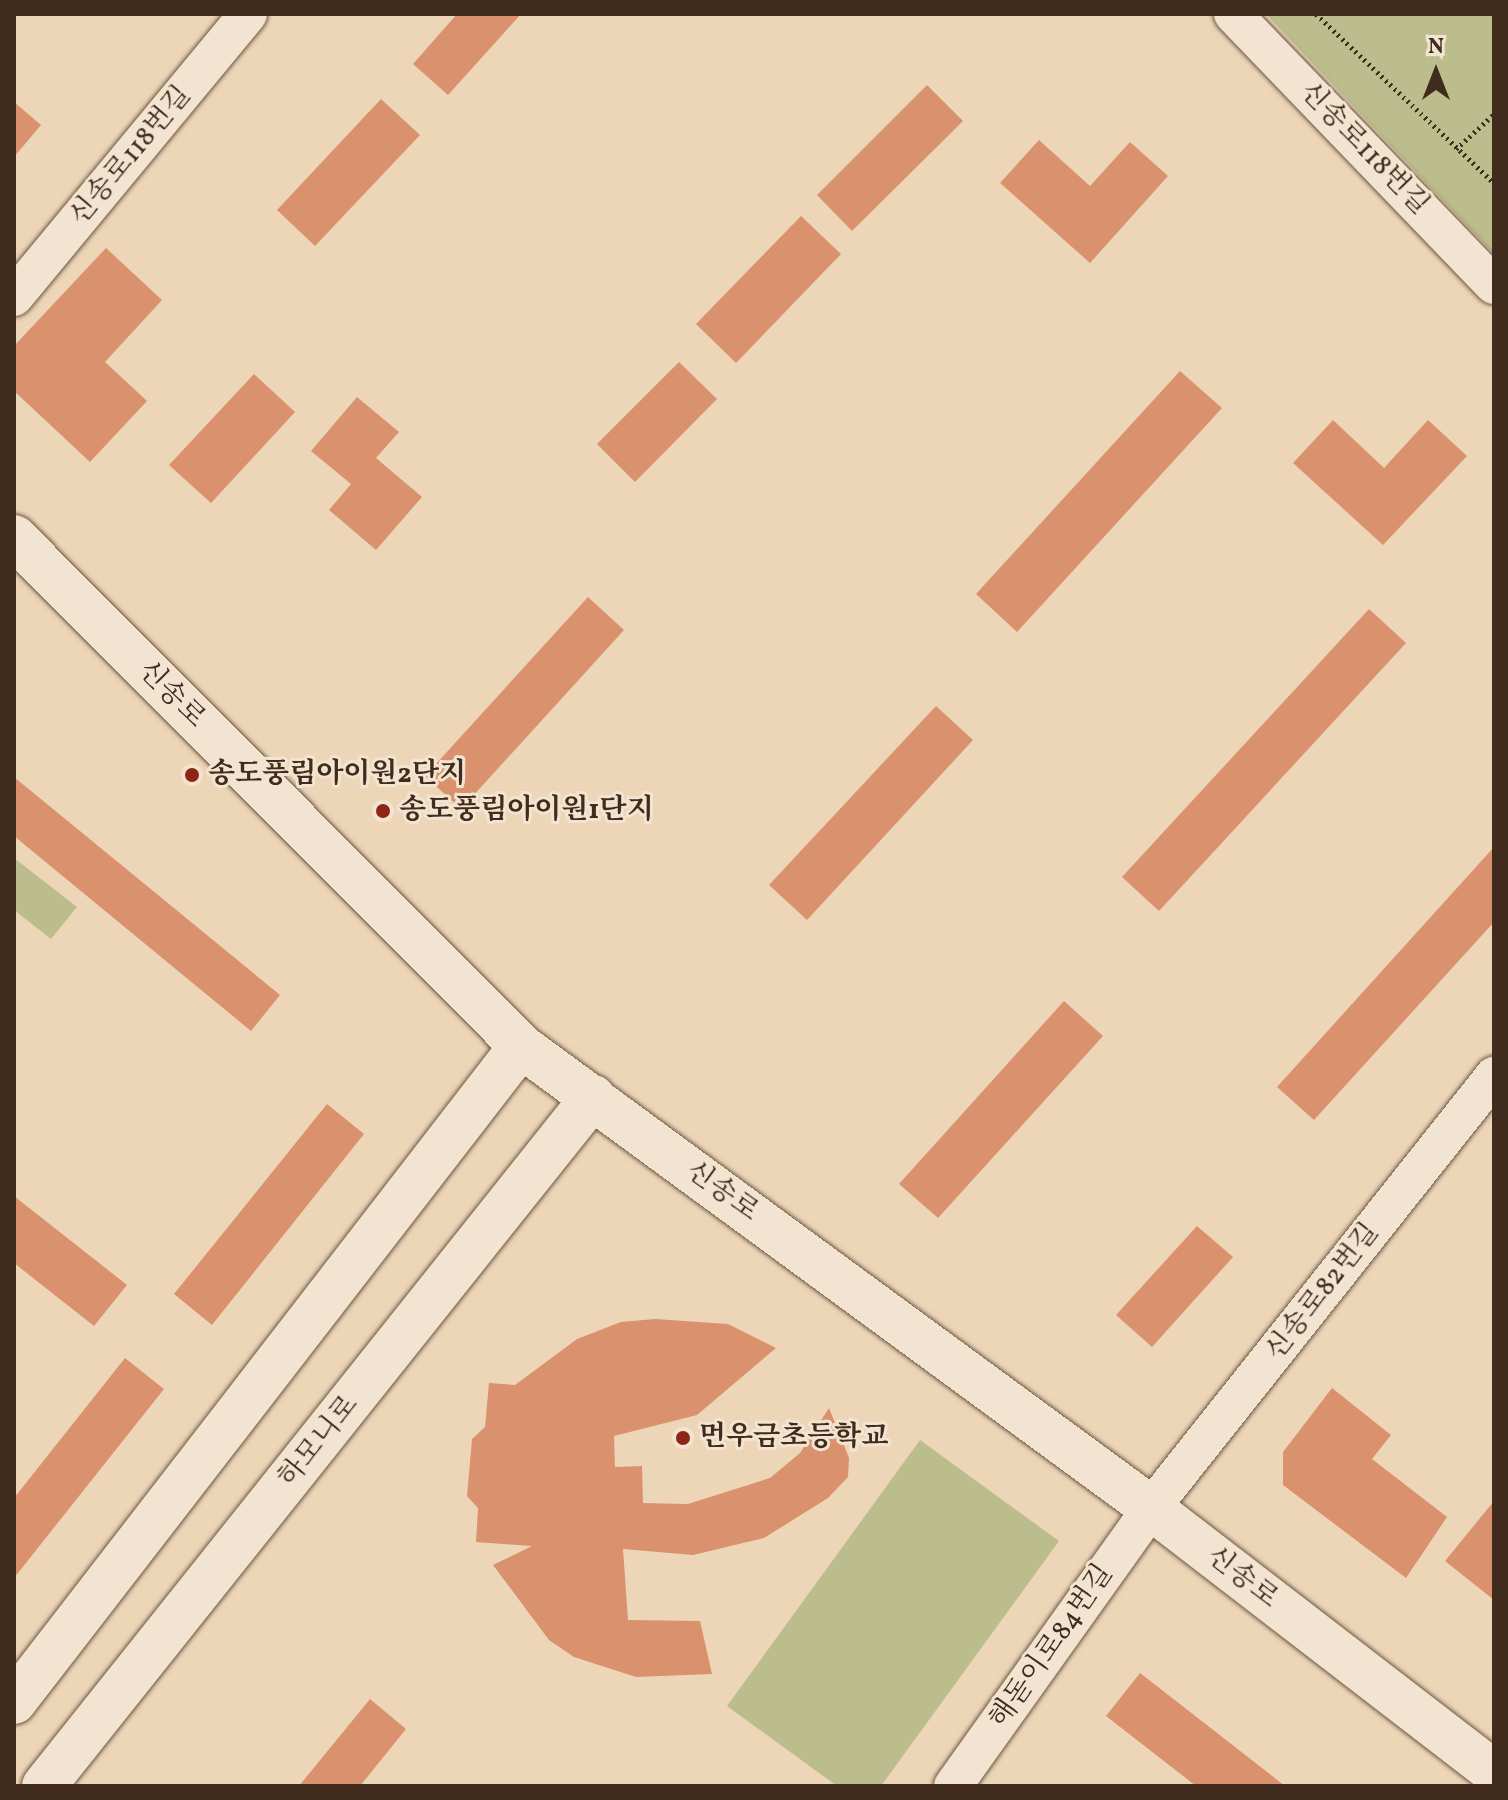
<!DOCTYPE html>
<html>
<head>
<meta charset="utf-8">
<style>
  body { margin:0 }
  #map { position:relative; width:1508px; height:1800px; overflow:hidden; background:#edd6b8; font-family:Vollkorn,"Noto Serif KR",serif }
  div>[style] { position:absolute }
  [style*='--x'] { left:calc(var(--x)*1px); top:calc(var(--y)*1px); width:calc(var(--w)*1px); rotate:calc(var(--a)*1deg) }
  .green>* { inset:0; background:#bcbd8c }
  .building>* { inset:0; background:#da916d }
  .path>* { height:5px; margin-top:-2.5px; transform-origin:0; background:repeating-linear-gradient(90deg,#412b1c 0 2px,transparent 0 6px) }
  .roads { filter:drop-shadow(0 0 2px #6c5643) drop-shadow(0 0 2px #6c5643) }
  .minor>* { height:38px; margin:-19px; padding:0 19px; transform-origin:19px; border-radius:19px; background:#f3e4d1 }
  .tertiary>* { height:44px; margin:-22px; padding:0 22px; transform-origin:22px; border-radius:22px; background:#f3e4d1 }
  .dots>* { width:22px; height:22px; translate:-50% -50%; box-sizing:border-box; border:4px solid #f3e4d1; border-radius:50% }
  span { translate:-50% -50%; white-space:nowrap; text-align:center; line-height:1.15; -webkit-text-stroke:6px #f3e4d1; paint-order:stroke }
  .street-label { font-size:28px; color:#412b1c }
  .poi-label { font-size:28px; color:#412b1c; font-weight:700 }
  .left { translate:0 -50%; text-align:left }
  .frame { position:absolute; inset:0; border:16px solid #412b1c; pointer-events:none }
  .north { position:absolute; left:1396px; top:32px; width:80px; height:80px; -webkit-text-stroke:6px #f3e4d1; paint-order:stroke; rotate:0deg; font-size:22px; font-weight:700; line-height:32px; text-align:center; color:#412b1c }
  .north::after { content:''; display:block; margin:auto; width:28px; height:36px; background:#412b1c; clip-path:polygon(50% 0,100% 100%,50% 72%,0 100%) }
</style>
</head>
<body>
<div id="map">
  <div class="green">
    <div style="clip-path:polygon(1266px 14px,1494px 14px,1494px 254px)"></div>
    <div style="clip-path:polygon(14px 858px,77px 907px,51px 939px,14px 910px)"></div>
    <div style="clip-path:polygon(920px 1440px,1059px 1541px,881px 1786px,837px 1786px,727px 1706px)"></div>
  </div>
  <div class="building">
    <div style="clip-path:polygon(457px 14px,521px 14px,448px 95px,413px 64px)"></div>
    <div style="clip-path:polygon(927px 85px,963px 121px,852px 231px,817px 195px)"></div>
    <div style="clip-path:polygon(381px 99px,420px 135px,315px 246px,277px 210px)"></div>
    <div style="clip-path:polygon(14px 102px,41px 125px,14px 157px)"></div>
    <div style="clip-path:polygon(1039px 140px,1090px 186px,1130px 142px,1168px 176px,1090px 263px,1000px 183px)"></div>
    <div style="clip-path:polygon(801px 216px,841px 254px,736px 363px,696px 324px)"></div>
    <div style="clip-path:polygon(106px 248px,162px 300px,105px 362px,147px 401px,90px 462px,14px 391px,14px 346px)"></div>
    <div style="clip-path:polygon(679px 362px,717px 399px,635px 482px,597px 444px)"></div>
    <div style="clip-path:polygon(1180px 371px,1222px 408px,1017px 632px,976px 594px)"></div>
    <div style="clip-path:polygon(254px 374px,295px 412px,211px 503px,169px 465px)"></div>
    <div style="clip-path:polygon(357px 397px,399px 432px,376px 458px,422px 497px,376px 550px,329px 510px,351px 484px,311px 451px)"></div>
    <div style="clip-path:polygon(1333px 420px,1384px 468px,1428px 420px,1467px 456px,1383px 545px,1293px 463px)"></div>
    <div style="clip-path:polygon(588px 597px,624px 630px,461px 809px,425px 776px)"></div>
    <div style="clip-path:polygon(1369px 609px,1406px 643px,1159px 911px,1122px 877px)"></div>
    <div style="clip-path:polygon(936px 706px,973px 740px,807px 920px,769px 885px)"></div>
    <div style="clip-path:polygon(14px 777px,280px 995px,251px 1031px,14px 836px)"></div>
    <div style="clip-path:polygon(1494px 847px,1494px 922px,1314px 1120px,1277px 1087px)"></div>
    <div style="clip-path:polygon(1064px 1001px,1103px 1036px,938px 1218px,899px 1184px)"></div>
    <div style="clip-path:polygon(327px 1104px,364px 1134px,212px 1325px,174px 1294px)"></div>
    <div style="clip-path:polygon(14px 1196px,127px 1285px,94px 1326px,14px 1263px)"></div>
    <div style="clip-path:polygon(1197px 1226px,1233px 1257px,1152px 1347px,1116px 1315px)"></div>
    <div style="clip-path:polygon(655px 1319px,728px 1324px,776px 1348px,697px 1415px,614px 1436px,615px 1467px,642px 1466px,643px 1503px,688px 1504px,770px 1478px,800px 1453px,829px 1408px,849px 1458px,848px 1477px,828px 1498px,764px 1538px,693px 1555px,623px 1549px,628px 1620px,700px 1621px,712px 1674px,636px 1677px,574px 1657px,549px 1640px,493px 1565px,532px 1546px,476px 1542px,478px 1508px,467px 1496px,472px 1439px,485px 1427px,489px 1383px,515px 1385px,577px 1339px,621px 1322px)"></div>
    <div style="clip-path:polygon(125px 1358px,164px 1389px,14px 1578px,14px 1498px)"></div>
    <div style="clip-path:polygon(1332px 1388px,1391px 1435px,1372px 1459px,1447px 1517px,1406px 1578px,1283px 1485px,1283px 1452px)"></div>
    <div style="clip-path:polygon(1494px 1501px,1494px 1600px,1445px 1561px)"></div>
    <div style="clip-path:polygon(1140px 1673px,1285px 1786px,1196px 1786px,1106px 1716px)"></div>
    <div style="clip-path:polygon(370px 1699px,406px 1729px,360px 1786px,299px 1786px)"></div>
  </div>
  <div class="path">
    <div style="--x:1316;--y:14;--w:245;--a:43.5"></div>
    <div style="--x:1456;--y:149;--w:52;--a:-42.6"></div>
  </div>
  <div class="roads">
    <div class="minor">
      <div style="--x:1233;--y:14;--w:376;--a:46.1"></div>
      <div style="--x:14;--y:297;--w:367;--a:-50.4"></div>
      <div style="--x:953;--y:1786;--w:341;--a:-54.5"></div>
      <div style="--x:1151;--y:1508;--w:552;--a:-51.55"></div>
    </div>
    <div class="tertiary">
      <div style="--x:14;--y:537;--w:718;--a:45.11"></div>
      <div style="--x:521;--y:1046;--w:781;--a:36.25"></div>
      <div style="--x:1151;--y:1508;--w:433;--a:37.6"></div>
      <div style="--x:14;--y:1702;--w:829;--a:-52.3"></div>
      <div style="--x:44;--y:1786;--w:881;--a:-51.45"></div>
    </div>
  </div>
  <div class="dots">
    <div style="left:192px;top:775px;background:#8f2418"></div>
    <div style="left:383px;top:811px;background:#8f2418"></div>
    <div style="left:683px;top:1438px;background:#8f2418"></div>
  </div>
  <div class="street-label">
    <span style="left:1364px;top:149px;rotate:46deg">신송로118번길</span>
    <span style="left:131px;top:156px;rotate:-50deg">신송로118번길</span>
    <span style="left:171px;top:695px;rotate:45deg">신송로</span>
    <span style="left:722px;top:1192px;rotate:36deg">신송로</span>
    <span style="left:1323px;top:1292px;rotate:-52deg">신송로82번길</span>
    <span style="left:319px;top:1442px;rotate:-51deg">하모니로</span>
    <span style="left:1242px;top:1578px;rotate:38deg">신송로</span>
    <span style="left:1052px;top:1647px;rotate:-55deg">해돋이로84번길</span>
  </div>
  <div class="poi-label">
    <span class="left" style="left:208px;top:775px">송도풍림아이원2단지</span>
    <span class="left" style="left:399px;top:811px">송도풍림아이원1단지</span>
    <span class="left" style="left:699px;top:1438px">먼우금초등학교</span>
  </div>
  <div class="frame"></div>
  <div class="north">N</div>
</div>
</body>
</html>
